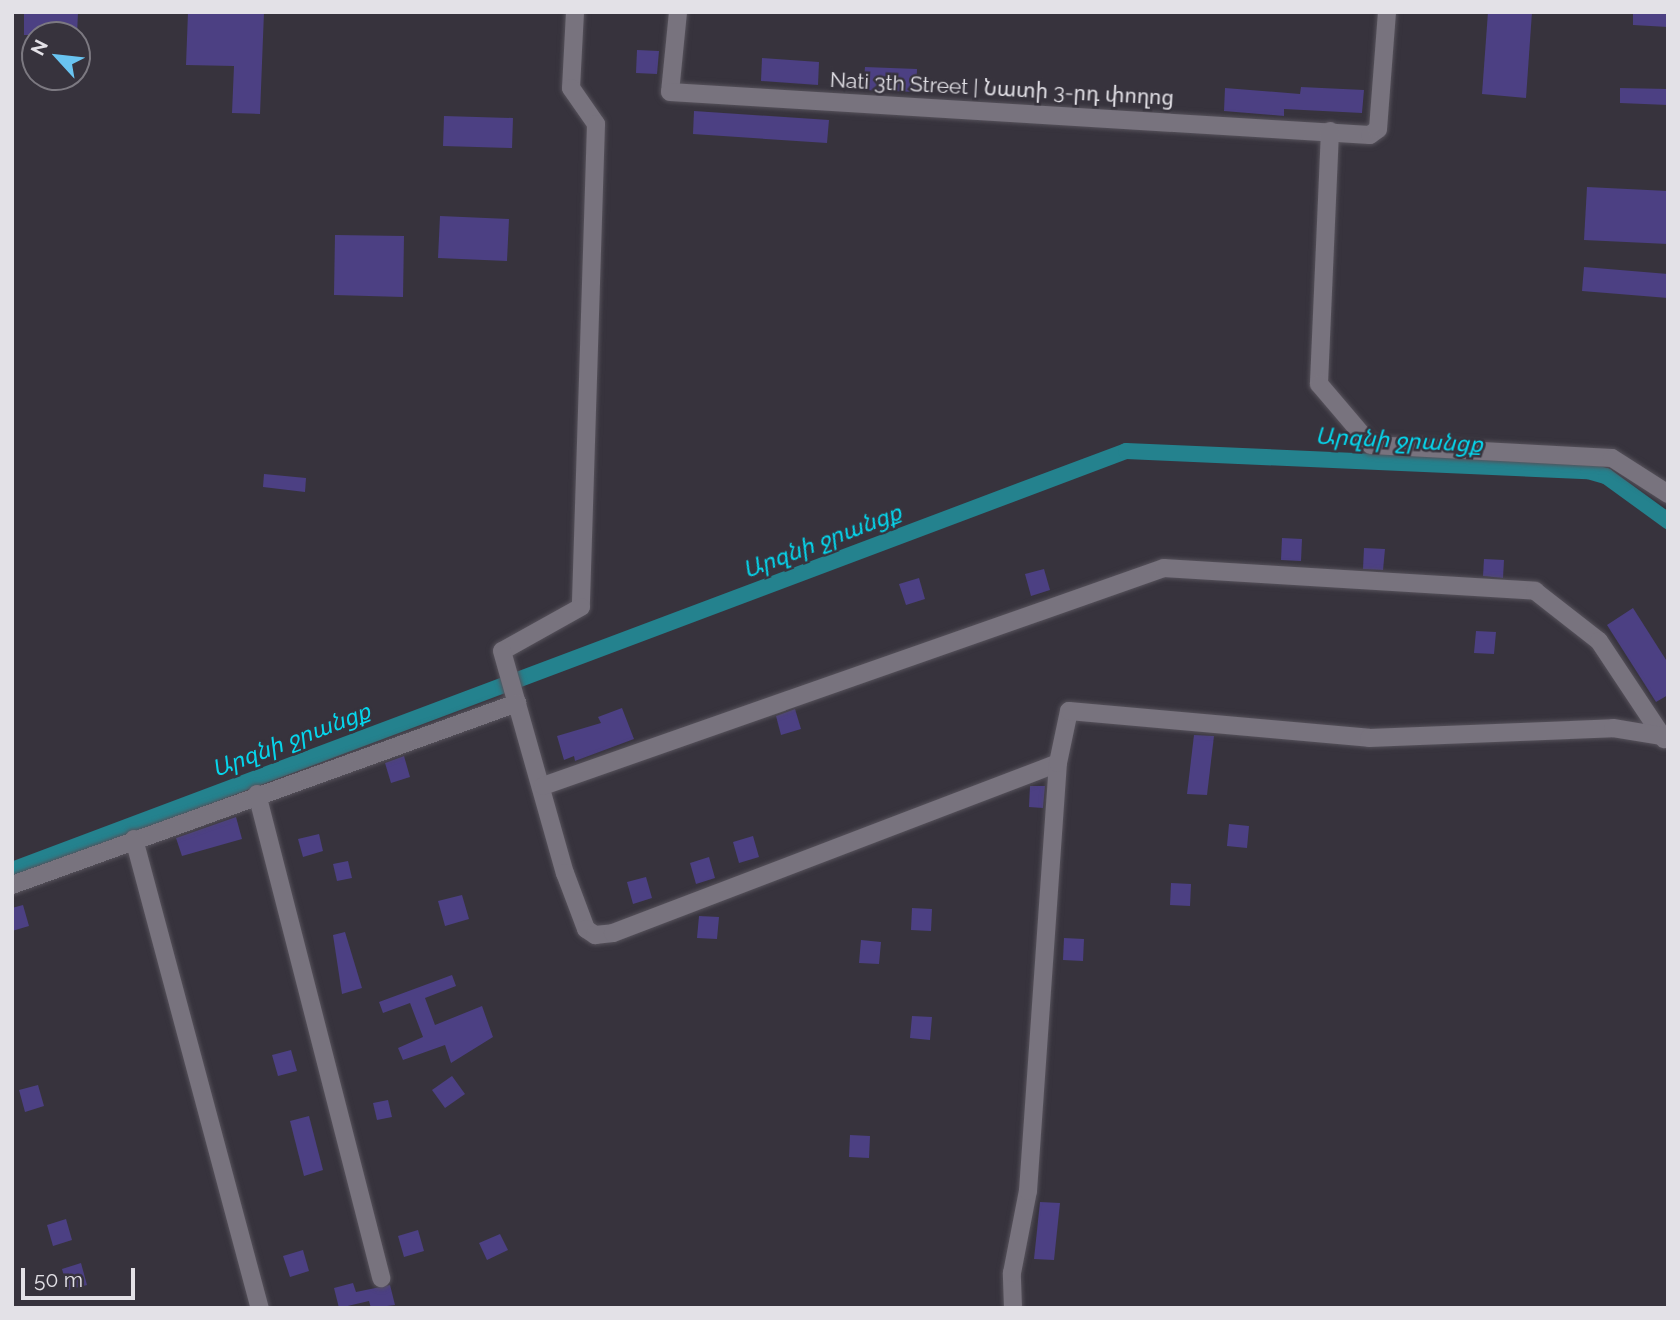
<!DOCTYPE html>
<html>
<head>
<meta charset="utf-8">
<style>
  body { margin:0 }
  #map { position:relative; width:1680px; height:1320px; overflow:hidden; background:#37333d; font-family:Raleway,"Noto Sans Armenian",sans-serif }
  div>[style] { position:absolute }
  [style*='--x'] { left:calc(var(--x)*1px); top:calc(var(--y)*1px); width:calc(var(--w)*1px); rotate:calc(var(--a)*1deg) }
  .canal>* { height:16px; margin:-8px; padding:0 8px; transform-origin:8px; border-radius:8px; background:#24828e }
  .building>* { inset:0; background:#4c4083 }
  .roads { filter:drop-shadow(0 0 2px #56525b) drop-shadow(0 0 2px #56525b) }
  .minor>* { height:18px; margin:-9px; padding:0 9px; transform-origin:9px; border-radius:9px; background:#78737e }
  span { translate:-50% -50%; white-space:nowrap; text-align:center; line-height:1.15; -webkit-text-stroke:5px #37333d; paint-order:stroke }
  .street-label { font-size:21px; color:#e3e1e7 }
  .water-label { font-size:23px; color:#06d6ec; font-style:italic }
  .frame { position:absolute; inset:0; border:14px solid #e3e1e7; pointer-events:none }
  .north { position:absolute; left:21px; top:21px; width:70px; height:70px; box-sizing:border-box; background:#37333d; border:2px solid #7c7981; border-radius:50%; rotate:297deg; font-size:19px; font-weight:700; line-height:28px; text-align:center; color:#e3e1e7 }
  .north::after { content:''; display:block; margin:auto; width:24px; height:32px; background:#69c4f1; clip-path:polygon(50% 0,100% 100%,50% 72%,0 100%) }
  .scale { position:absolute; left:21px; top:1268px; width:114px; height:32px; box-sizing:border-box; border:4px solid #e3e1e7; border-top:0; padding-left:9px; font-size:21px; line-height:24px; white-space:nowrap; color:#e3e1e7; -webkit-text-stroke:5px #37333d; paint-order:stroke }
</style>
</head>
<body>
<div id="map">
  <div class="canal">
    <div style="--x:12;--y:870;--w:1190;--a:-20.61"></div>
    <div style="--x:1126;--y:451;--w:462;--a:2.5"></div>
    <div style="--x:1588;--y:471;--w:19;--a:16"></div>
    <div style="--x:1606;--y:476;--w:77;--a:36"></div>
  </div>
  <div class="building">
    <div style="clip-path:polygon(24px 12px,78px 12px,77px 35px,24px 35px)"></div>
    <div style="clip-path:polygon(188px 12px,264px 12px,260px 114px,232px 113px,234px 66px,186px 65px)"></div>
    <div style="clip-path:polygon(1488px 12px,1532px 12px,1526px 98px,1482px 94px)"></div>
    <div style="clip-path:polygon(1633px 12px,1668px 12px,1668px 27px,1633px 25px)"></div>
    <div style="clip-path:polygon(637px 50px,659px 51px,657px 74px,636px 73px)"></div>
    <div style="clip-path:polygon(762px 58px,819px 62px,818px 85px,761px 81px)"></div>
    <div style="clip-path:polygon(865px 67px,917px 69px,916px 92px,863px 90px)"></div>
    <div style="clip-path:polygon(1301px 87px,1364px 90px,1362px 113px,1284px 109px,1284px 116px,1224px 111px,1225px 88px,1300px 94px)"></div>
    <div style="clip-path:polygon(1620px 88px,1668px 89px,1668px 105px,1620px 103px)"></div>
    <div style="clip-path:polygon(694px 111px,829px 120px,827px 143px,693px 134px)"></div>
    <div style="clip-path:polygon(444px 116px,513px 118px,512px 148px,443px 146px)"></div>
    <div style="clip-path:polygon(1587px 187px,1668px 191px,1668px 244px,1584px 240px)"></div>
    <div style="clip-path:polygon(440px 216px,509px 219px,507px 261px,438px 258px)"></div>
    <div style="clip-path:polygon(335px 235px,404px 236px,403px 297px,334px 295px)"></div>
    <div style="clip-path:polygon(1584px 267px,1668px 274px,1668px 298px,1582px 291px)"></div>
    <div style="clip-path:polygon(264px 474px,306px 478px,305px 492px,263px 487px)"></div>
    <div style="clip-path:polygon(1282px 538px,1302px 539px,1301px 561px,1281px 560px)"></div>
    <div style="clip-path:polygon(1364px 548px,1385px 549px,1383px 570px,1363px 569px)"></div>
    <div style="clip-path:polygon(1484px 559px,1504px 560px,1503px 578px,1483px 576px)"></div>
    <div style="clip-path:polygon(1044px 569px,1050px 590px,1031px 596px,1025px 574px)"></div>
    <div style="clip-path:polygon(919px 578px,925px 599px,906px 605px,899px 584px)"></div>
    <div style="clip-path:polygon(1633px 608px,1668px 663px,1668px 695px,1656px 702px,1607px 625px)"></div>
    <div style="clip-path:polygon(1476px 631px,1496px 632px,1494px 654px,1474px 653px)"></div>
    <div style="clip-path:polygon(622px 708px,634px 739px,575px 761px,574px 756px,564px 760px,557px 736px,601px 723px,598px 717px)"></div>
    <div style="clip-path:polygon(795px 709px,801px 729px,781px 735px,776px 716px)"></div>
    <div style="clip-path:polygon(1194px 735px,1214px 736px,1207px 795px,1187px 794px)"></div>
    <div style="clip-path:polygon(404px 756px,410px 777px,391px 783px,385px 763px)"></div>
    <div style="clip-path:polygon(1030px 786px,1045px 786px,1043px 808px,1029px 807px)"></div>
    <div style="clip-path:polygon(236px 817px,242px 839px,182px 856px,176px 838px)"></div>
    <div style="clip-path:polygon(1229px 824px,1249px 826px,1247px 848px,1227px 846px)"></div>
    <div style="clip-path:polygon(319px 834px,323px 851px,303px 857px,298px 839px)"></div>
    <div style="clip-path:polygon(753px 836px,759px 857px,739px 863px,733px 842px)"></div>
    <div style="clip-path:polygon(709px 857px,715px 878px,696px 884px,690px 863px)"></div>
    <div style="clip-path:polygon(348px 861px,352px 878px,337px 881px,333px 864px)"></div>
    <div style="clip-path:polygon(646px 877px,652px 898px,633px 904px,627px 882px)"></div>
    <div style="clip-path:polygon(1171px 883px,1191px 884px,1190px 906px,1170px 905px)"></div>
    <div style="clip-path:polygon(462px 895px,469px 919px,445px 926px,438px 901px)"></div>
    <div style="clip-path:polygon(23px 905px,29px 926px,12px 931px,12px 908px)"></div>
    <div style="clip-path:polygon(912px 908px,932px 909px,931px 931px,911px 930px)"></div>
    <div style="clip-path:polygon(699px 916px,719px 917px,717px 939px,697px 938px)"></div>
    <div style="clip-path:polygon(345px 932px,362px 988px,342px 994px,333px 935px)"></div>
    <div style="clip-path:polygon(1064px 938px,1084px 939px,1083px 961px,1063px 960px)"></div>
    <div style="clip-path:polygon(861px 940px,881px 942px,879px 964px,859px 963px)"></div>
    <div style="clip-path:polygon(452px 975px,456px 986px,425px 998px,435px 1025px,482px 1006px,493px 1037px,451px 1063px,445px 1045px,403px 1060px,398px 1048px,423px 1037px,410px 1003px,383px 1013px,379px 1002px)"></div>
    <div style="clip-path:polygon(912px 1016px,932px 1017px,930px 1040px,910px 1038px)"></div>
    <div style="clip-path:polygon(291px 1050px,297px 1071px,278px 1076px,272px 1055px)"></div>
    <div style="clip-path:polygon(452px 1076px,465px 1094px,445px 1108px,432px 1090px)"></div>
    <div style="clip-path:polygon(38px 1085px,44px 1106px,25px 1112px,19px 1090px)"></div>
    <div style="clip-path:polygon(388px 1100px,392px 1117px,377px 1120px,373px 1103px)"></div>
    <div style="clip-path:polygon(309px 1116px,323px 1170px,304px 1176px,290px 1121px)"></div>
    <div style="clip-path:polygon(850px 1135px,870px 1136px,869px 1158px,849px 1157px)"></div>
    <div style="clip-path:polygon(1040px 1202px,1060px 1203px,1054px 1260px,1034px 1259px)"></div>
    <div style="clip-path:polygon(66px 1219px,72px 1240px,53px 1246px,47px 1225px)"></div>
    <div style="clip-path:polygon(418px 1230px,424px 1251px,404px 1257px,398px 1236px)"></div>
    <div style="clip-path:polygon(500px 1234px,508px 1250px,487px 1260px,479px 1243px)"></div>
    <div style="clip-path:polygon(303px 1250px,309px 1271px,290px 1277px,283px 1256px)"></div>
    <div style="clip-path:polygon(81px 1263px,87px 1285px,68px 1290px,62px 1269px)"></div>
    <div style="clip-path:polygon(353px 1283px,356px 1292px,390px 1285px,395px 1305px,371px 1308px,369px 1301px,339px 1308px,334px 1288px)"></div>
  </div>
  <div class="roads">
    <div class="minor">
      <div style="--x:575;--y:12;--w:76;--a:93"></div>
      <div style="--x:571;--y:88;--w:44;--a:55.2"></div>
      <div style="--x:596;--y:124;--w:483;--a:91.8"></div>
      <div style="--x:581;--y:607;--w:90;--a:150.9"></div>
      <div style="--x:502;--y:651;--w:231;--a:74.2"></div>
      <div style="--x:565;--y:873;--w:60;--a:69.4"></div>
      <div style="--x:586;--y:929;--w:11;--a:34"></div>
      <div style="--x:595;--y:935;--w:18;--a:-6"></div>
      <div style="--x:613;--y:933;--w:476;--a:-20.9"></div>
      <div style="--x:678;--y:12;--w:80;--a:95.7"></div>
      <div style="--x:670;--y:92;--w:701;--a:3.52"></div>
      <div style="--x:1370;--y:135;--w:10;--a:-37"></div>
      <div style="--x:1378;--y:129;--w:117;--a:-85.6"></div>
      <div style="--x:1330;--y:131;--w:253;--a:92.5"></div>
      <div style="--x:1319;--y:384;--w:80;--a:49.6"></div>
      <div style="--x:1371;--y:445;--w:241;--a:3.1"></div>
      <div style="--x:1612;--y:458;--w:67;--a:32.7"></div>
      <div style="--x:543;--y:786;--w:658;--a:-19.34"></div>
      <div style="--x:1164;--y:568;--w:372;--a:3.5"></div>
      <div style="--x:1535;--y:591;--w:81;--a:38"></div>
      <div style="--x:1599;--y:641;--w:118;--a:56.4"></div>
      <div style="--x:257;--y:794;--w:500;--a:75.6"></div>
      <div style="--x:134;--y:839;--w:486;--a:75"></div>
      <div style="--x:12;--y:885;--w:537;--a:-19.82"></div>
      <div style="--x:1013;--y:1308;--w:35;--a:-92"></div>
      <div style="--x:1012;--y:1273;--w:84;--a:-79"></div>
      <div style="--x:1028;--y:1191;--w:429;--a:-86"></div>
      <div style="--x:1058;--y:763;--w:53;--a:-78.1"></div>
      <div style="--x:1069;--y:711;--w:301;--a:5.1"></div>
      <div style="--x:1369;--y:738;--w:244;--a:-2.3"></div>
      <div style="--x:1613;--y:728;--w:56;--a:9.3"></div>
    </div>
  </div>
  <div class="street-label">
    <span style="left:1002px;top:89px;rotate:3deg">Nati 3th Street | Նատի 3-րդ փողոց</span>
  </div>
  <div class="water-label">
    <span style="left:1399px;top:440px;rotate:3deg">Արզնի ջրանցք</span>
    <span style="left:822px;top:541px;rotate:-21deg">Արզնի ջրանցք</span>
    <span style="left:291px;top:740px;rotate:-21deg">Արզնի ջրանցք</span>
  </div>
  <div class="frame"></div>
  <div class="north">N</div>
  <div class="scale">50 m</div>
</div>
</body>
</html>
